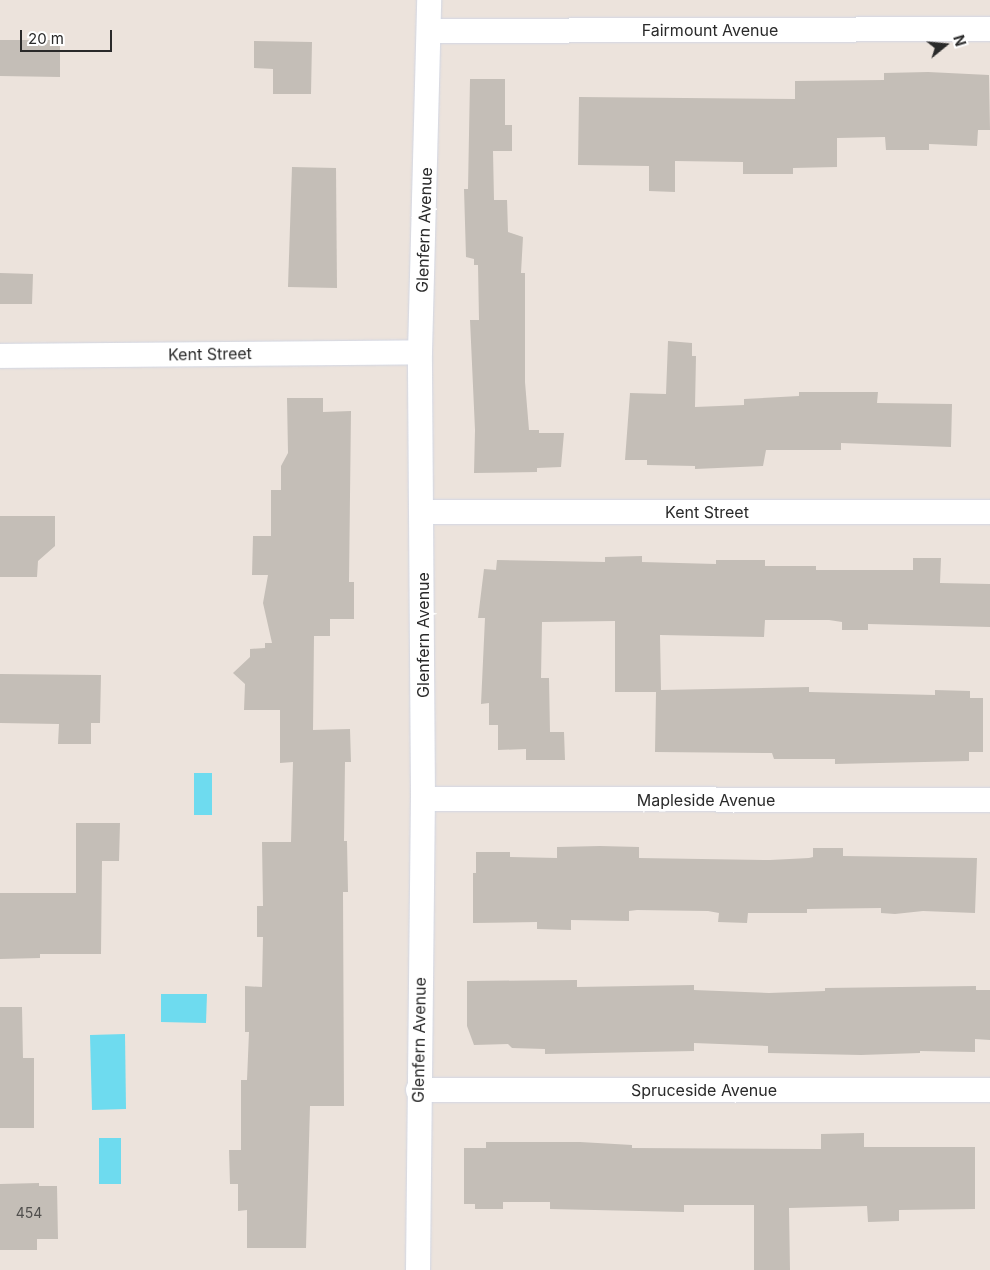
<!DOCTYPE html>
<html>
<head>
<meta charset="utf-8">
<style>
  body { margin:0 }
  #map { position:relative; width:990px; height:1270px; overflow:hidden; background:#ece3dc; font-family:Inter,sans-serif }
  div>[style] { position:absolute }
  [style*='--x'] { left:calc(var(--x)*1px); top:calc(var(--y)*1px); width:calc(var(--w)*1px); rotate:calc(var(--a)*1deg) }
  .water>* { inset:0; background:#6edbef }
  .building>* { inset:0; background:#c4beb7 }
  .roads { filter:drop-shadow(0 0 1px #d1d6e3) drop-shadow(0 0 1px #d1d6e3) }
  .street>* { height:24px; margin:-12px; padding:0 12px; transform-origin:12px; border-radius:12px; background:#fff }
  span { translate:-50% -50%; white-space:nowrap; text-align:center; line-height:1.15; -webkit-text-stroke:5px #fff; paint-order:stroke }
  .number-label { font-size:14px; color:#504f4d }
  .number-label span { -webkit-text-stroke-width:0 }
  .street-label { font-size:16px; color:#2a2a2a }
  .north { position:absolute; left:920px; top:20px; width:50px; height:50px; -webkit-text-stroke:4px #fff; paint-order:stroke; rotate:73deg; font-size:14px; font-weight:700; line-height:20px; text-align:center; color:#2a2a2a }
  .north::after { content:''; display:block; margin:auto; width:18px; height:22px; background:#2a2a2a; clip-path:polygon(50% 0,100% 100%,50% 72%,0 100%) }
  .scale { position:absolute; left:20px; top:30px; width:92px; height:22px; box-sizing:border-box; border:2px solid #2a2a2a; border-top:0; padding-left:6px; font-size:15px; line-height:18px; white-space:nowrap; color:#2a2a2a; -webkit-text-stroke:4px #fff; paint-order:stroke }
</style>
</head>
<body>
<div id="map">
  <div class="water">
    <div style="clip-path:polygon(194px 773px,212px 773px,212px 815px,194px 815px)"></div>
    <div style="clip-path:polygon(161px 994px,207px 994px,206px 1023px,161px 1022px)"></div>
    <div style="clip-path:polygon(125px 1034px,126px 1109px,92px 1110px,90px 1035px)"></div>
    <div style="clip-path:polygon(99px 1138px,121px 1138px,121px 1184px,99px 1184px)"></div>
  </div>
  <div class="building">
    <div style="clip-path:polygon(0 40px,60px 40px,60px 77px,0 76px)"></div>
    <div style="clip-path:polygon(254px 41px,312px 42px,311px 94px,273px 94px,273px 69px,254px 68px)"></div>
    <div style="clip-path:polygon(928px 72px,989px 75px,990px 130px,978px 130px,977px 146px,929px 144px,929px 150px,886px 150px,885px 137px,837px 138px,837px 167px,793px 168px,793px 174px,743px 174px,743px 162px,675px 161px,675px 192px,649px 191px,649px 166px,578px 165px,579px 97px,795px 99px,795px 81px,884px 80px,884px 73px)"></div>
    <div style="clip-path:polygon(470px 79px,505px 79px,505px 125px,512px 125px,512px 151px,493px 151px,494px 200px,507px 200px,508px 232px,523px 237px,521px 273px,525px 273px,525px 382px,529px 430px,539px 430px,539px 433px,564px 433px,561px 467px,537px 468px,537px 472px,474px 473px,475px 430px,470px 320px,479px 320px,478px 265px,474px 265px,474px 259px,466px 257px,464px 189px,468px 189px)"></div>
    <div style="clip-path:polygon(292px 167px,336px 168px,337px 288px,288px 287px)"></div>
    <div style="clip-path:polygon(0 273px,33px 274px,32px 304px,0 304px)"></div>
    <div style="clip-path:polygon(668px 341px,692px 343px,692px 356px,696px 356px,695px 407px,744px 405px,744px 399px,799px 396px,799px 392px,878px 392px,877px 403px,952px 404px,951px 447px,841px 443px,841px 450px,766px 450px,763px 466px,695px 469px,695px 466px,647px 465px,647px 460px,625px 460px,630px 393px,666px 394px)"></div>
    <div style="clip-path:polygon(287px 398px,323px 398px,323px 412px,351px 411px,349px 582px,354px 582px,354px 619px,330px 619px,330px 636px,314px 636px,313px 730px,350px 729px,351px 762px,345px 762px,344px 841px,347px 841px,348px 892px,343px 892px,344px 1106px,310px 1106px,306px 1248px,247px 1248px,247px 1210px,238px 1211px,238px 1184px,230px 1184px,229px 1150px,241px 1150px,241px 1080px,247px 1080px,249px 1032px,245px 1032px,245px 986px,262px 987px,263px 937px,257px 937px,257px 906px,263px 906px,262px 842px,291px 842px,293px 762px,280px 763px,280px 710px,244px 710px,245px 684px,233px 673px,250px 657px,250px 649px,265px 648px,265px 643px,272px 643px,263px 603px,268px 575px,252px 575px,253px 536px,271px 536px,271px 490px,281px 490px,281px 466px,288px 453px)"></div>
    <div style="clip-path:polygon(0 516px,55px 516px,55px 546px,38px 561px,37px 577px,0 577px)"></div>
    <div style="clip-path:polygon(642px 556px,642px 562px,716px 564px,716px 560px,765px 560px,765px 566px,816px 566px,816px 570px,913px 570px,913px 558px,941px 558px,940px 583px,990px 584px,990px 627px,868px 624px,868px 630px,842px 630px,842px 622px,829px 620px,765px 620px,764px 637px,660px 635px,661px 690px,809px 687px,809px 692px,935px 695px,935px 690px,970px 691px,970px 698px,983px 698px,983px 752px,969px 752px,969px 761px,835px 764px,835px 759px,774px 759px,772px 753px,655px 752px,656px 692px,615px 692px,615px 621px,542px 622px,541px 678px,549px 678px,550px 732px,564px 732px,565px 760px,526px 760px,526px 749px,498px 750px,498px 725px,489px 725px,489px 703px,481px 704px,485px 618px,478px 618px,484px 569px,496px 570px,497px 560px,605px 562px,605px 557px)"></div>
    <div style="clip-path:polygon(0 674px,101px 675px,100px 723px,91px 723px,91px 744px,58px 744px,59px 724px,0 723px)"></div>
    <div style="clip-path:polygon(76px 823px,120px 823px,119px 861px,102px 861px,101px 954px,40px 954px,40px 958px,0 959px,0 893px,76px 893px)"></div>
    <div style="clip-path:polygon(600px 846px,639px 847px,639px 858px,770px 860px,809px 858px,813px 857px,813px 848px,843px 848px,843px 856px,977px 858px,975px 913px,923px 911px,895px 914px,881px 913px,881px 908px,807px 909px,807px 913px,748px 913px,747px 923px,718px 922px,719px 913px,708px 911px,637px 910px,629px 911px,629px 921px,571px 920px,571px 930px,537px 929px,537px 922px,473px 923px,473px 873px,476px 873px,476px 852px,510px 852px,510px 857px,557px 858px,557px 847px)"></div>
    <div style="clip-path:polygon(577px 980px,577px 987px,694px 985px,694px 990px,769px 993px,825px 991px,825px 988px,976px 986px,976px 990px,990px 990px,990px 1040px,975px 1039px,975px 1052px,920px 1051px,920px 1053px,861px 1055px,768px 1053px,768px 1046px,694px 1043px,694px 1051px,545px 1054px,545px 1049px,512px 1048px,508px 1044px,474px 1045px,467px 1026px,467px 981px)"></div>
    <div style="clip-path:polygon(0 1007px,22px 1007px,23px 1058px,34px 1058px,34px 1128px,0 1128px)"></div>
    <div style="clip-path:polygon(864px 1133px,864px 1147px,975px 1147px,975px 1209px,899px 1210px,899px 1221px,868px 1222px,867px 1206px,789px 1208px,790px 1270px,754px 1270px,754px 1205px,684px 1205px,684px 1212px,550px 1209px,550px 1202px,503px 1202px,503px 1209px,475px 1209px,475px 1204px,464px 1204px,464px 1148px,486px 1148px,486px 1142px,580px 1142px,632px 1145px,632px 1148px,821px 1149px,821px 1134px)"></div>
    <div style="clip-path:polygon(39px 1183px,39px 1186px,57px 1186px,58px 1239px,37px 1239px,37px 1250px,0 1250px,0 1184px)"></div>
  </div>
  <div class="roads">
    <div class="street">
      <div style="--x:429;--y:31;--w:561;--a:-0.2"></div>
      <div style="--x:0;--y:356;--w:420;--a:-0.5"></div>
      <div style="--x:423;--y:512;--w:567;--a:0"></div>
      <div style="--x:423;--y:799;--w:567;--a:0.1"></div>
      <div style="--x:418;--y:1090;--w:572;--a:0"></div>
      <div style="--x:418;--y:1270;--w:471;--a:-89.4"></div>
      <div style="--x:423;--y:799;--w:447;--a:-90.4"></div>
      <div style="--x:420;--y:352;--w:352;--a:-88.5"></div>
    </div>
  </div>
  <div class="number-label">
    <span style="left:29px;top:1213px">454</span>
  </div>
  <div class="street-label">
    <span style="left:710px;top:30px">Fairmount Avenue</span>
    <span style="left:424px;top:230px;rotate:-88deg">Glenfern Avenue</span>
    <span style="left:210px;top:354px;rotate:-1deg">Kent Street</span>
    <span style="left:707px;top:512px">Kent Street</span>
    <span style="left:423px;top:635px;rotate:-90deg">Glenfern Avenue</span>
    <span style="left:706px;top:800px">Mapleside Avenue</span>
    <span style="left:419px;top:1040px;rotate:-89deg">Glenfern Avenue</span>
    <span style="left:704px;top:1090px">Spruceside Avenue</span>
  </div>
  <div class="north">N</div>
  <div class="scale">20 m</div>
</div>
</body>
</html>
